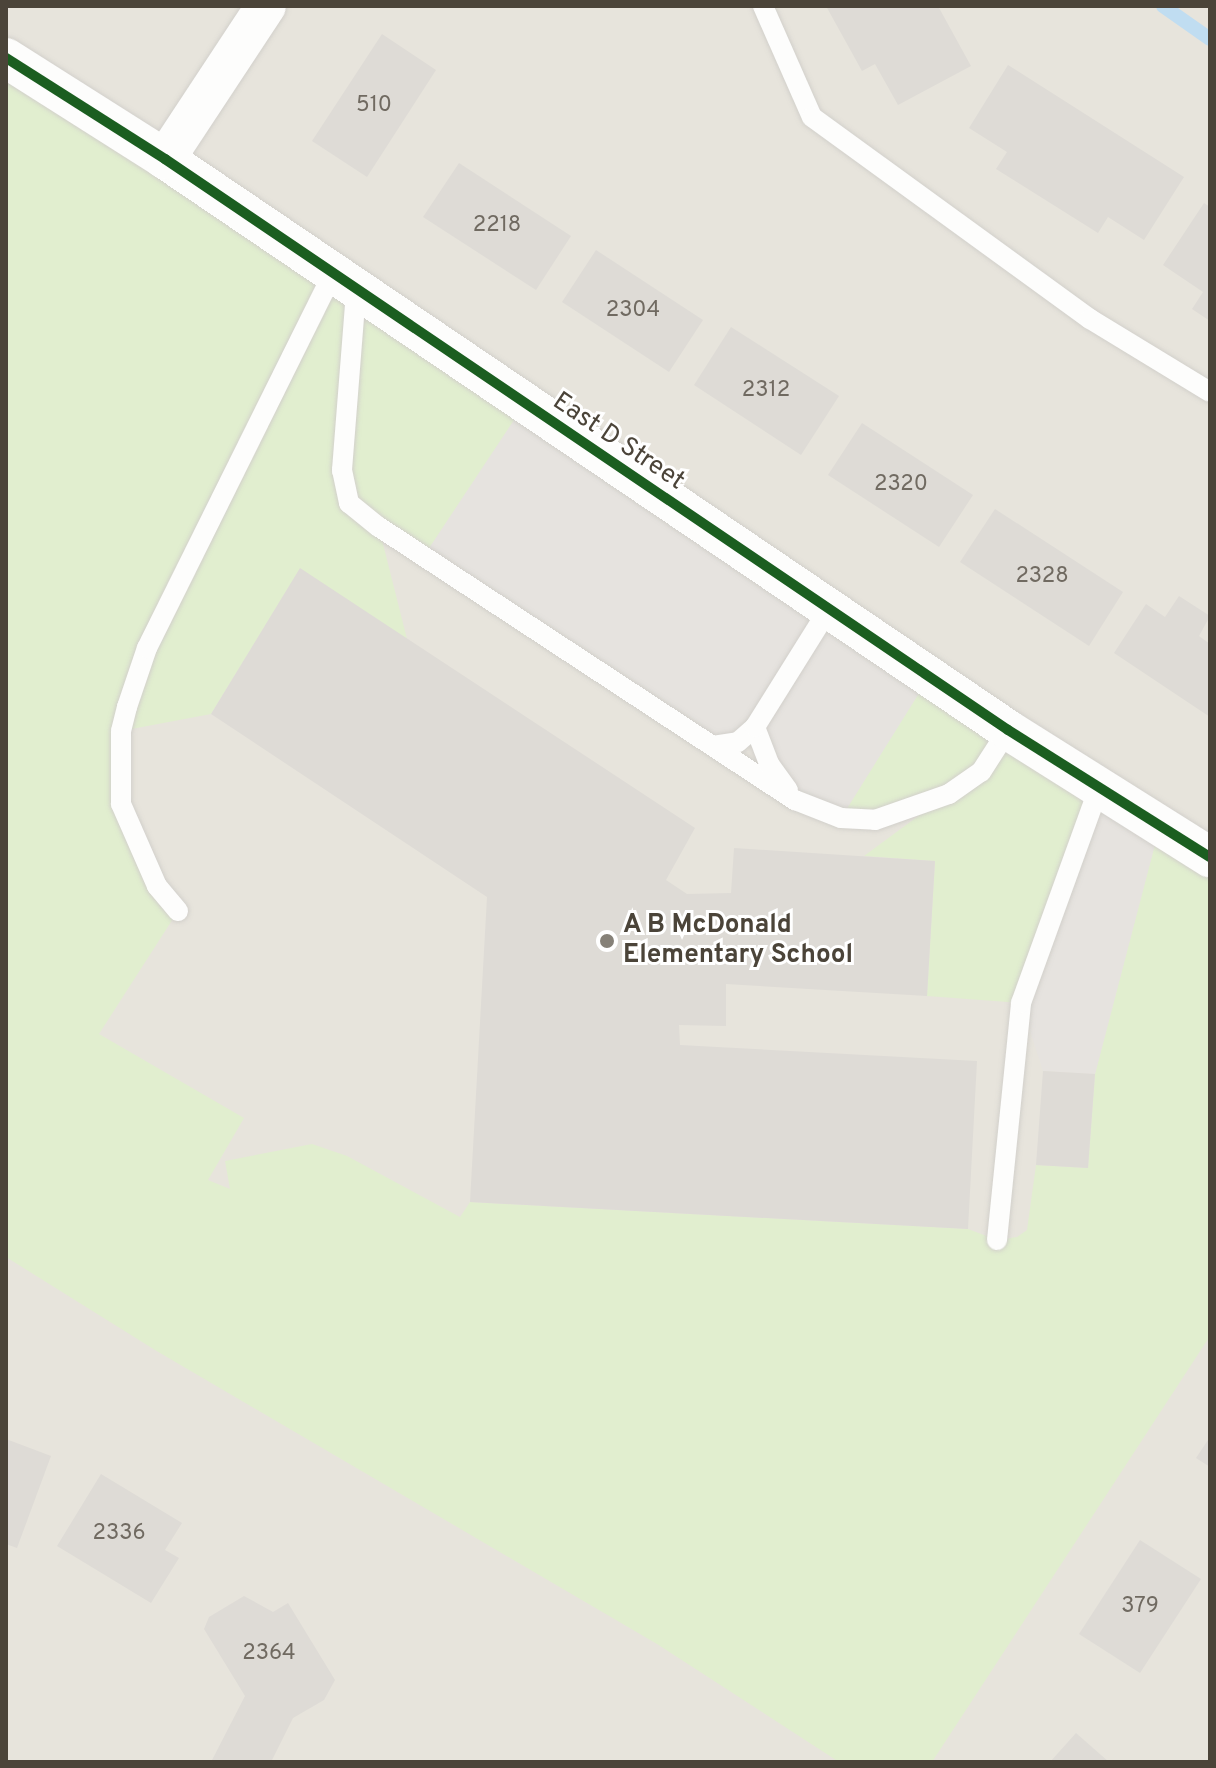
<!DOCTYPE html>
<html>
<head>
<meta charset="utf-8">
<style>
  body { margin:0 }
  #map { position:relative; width:1216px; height:1768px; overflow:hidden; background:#f4f2ee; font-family:Overpass,sans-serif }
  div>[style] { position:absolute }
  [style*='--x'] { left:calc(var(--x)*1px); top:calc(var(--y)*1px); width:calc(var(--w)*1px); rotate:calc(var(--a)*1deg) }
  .residential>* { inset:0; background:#e7e4dc }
  .green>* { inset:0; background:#e1eecf }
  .parking>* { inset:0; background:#e6e3df }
  .stream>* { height:14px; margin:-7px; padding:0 7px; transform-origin:7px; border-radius:7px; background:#c0ddf1 }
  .building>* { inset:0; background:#dedbd6 }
  .roads { filter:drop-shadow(0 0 2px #d2d0cb) drop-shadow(0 0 2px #d2d0cb) }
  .service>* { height:20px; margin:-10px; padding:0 10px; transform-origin:10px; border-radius:10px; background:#fdfdfc }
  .minor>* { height:40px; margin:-20px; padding:0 20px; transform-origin:20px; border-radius:20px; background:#fdfdfc }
  .cycleway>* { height:10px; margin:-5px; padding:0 5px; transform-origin:5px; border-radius:5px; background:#1b5e20 }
  .dots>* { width:22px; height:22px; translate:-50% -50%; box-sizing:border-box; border:4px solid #fff; border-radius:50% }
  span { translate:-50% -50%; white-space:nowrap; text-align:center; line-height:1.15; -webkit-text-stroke:6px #fff; paint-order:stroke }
  .number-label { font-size:22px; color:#706a61 }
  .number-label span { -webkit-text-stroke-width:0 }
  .street-label { font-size:26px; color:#4b4439 }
  .poi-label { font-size:26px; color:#4b4439; font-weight:700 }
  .left { translate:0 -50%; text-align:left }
  .frame { position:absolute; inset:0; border:8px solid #4b4439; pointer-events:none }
</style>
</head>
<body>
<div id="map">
  <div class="residential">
    <div style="clip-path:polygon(6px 6px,1210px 6px,1210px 1762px,6px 1762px)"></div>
  </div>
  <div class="green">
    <div style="clip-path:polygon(6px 58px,524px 405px,424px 556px,379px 528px,407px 639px,300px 569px,211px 714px,121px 731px,121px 804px,178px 911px,99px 1034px,244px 1118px,208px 1180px,230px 1189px,225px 1161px,312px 1144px,347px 1156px,460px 1217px,470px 1202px,968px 1229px,997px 1240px,1017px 1237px,1027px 1230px,1036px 1165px,1088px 1168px,1095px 1074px,1160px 825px,1210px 857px,1210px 1336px,932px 1762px,839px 1762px,657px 1644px,155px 1350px,6px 1257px)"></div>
    <div style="clip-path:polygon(929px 677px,1099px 788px,1021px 1003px,927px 996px,935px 861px,864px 856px,944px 797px,841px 818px)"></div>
  </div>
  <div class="parking">
    <div style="clip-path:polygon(524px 405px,929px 677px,841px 818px,795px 800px,759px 743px,713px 746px,424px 556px)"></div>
    <div style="clip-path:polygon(1099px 788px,1160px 825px,1095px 1074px,1043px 1071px,1021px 1003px)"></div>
  </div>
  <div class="stream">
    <div style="--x:1163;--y:6;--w:57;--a:35.1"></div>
  </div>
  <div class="building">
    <div style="clip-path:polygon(826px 6px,938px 6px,971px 66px,898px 105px,875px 64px,862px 71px)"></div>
    <div style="clip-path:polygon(382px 34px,436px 70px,367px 177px,312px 141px)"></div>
    <div style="clip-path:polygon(1008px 65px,1184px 177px,1144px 240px,1108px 217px,1098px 233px,996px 169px,1007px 152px,969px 128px)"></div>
    <div style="clip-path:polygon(459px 163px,571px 236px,536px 290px,423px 217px)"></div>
    <div style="clip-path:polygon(1204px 203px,1210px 207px,1210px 321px,1192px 309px,1203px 292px,1163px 265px)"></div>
    <div style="clip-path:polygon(596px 250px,703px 320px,669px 372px,562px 302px)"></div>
    <div style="clip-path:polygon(731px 327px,839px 396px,801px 455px,694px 385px)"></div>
    <div style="clip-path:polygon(862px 423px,973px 495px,939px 547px,828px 475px)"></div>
    <div style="clip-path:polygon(995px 509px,1123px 592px,1089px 646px,960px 562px)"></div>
    <div style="clip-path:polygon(300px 568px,695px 828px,666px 880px,687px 894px,731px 893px,734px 848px,935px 861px,927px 996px,726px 984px,726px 1026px,679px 1025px,680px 1045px,977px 1061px,968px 1229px,470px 1202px,487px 897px,211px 714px)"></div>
    <div style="clip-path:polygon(1179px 596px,1210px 616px,1199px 636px,1210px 644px,1210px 717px,1114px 653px,1146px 604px,1165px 617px)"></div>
    <div style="clip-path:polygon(1043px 1071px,1095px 1074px,1088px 1168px,1036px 1165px)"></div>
    <div style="clip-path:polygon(1210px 1437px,1210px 1467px,1196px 1458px)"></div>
    <div style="clip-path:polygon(6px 1439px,51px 1456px,17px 1548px,6px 1544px)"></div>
    <div style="clip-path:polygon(101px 1474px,182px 1523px,165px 1550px,179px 1558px,151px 1603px,57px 1546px)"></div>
    <div style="clip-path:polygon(1140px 1540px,1201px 1579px,1140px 1673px,1079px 1634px)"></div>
    <div style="clip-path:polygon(244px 1596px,273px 1612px,288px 1603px,335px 1680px,324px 1700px,293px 1718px,271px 1762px,211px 1762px,245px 1696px,204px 1629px,209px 1617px)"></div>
    <div style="clip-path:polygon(1076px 1733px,1109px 1762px,1050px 1762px)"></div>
  </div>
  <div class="roads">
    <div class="service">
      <div style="--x:763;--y:6;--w:121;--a:66.2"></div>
      <div style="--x:812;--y:117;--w:344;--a:36"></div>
      <div style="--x:1090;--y:319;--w:140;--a:31.3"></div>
      <div style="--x:356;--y:292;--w:179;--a:94.5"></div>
      <div style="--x:342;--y:470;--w:34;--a:78"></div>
      <div style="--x:349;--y:503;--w:38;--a:39"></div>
      <div style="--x:379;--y:527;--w:498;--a:33.3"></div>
      <div style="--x:795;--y:800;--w:49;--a:21.4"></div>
      <div style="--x:841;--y:818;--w:34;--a:3"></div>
      <div style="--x:875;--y:820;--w:78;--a:-19.4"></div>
      <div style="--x:949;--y:794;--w:39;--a:-35"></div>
      <div style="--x:981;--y:772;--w:50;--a:-57.3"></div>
      <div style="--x:755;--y:727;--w:40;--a:69"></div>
      <div style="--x:769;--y:764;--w:32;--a:54"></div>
      <div style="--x:713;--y:746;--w:25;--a:-9"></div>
      <div style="--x:738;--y:742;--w:23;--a:-41"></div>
      <div style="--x:755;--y:727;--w:138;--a:-58"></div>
      <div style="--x:178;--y:911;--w:33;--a:-130"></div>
      <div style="--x:157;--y:886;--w:90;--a:-113.7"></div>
      <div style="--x:121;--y:804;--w:73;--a:-90"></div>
      <div style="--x:121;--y:731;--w:25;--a:-76"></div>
      <div style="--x:127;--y:707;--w:62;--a:-71.3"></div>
      <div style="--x:147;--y:648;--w:416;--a:-63.6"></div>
      <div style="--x:997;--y:1240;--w:238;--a:-84.2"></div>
      <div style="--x:1021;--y:1003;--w:229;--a:-70.1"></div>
    </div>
    <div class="minor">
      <div style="--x:6;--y:58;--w:188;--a:32.4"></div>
      <div style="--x:165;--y:159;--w:1018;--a:34.11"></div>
      <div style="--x:1008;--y:730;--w:239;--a:32.2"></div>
      <div style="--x:165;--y:159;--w:183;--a:-56.6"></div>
    </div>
  </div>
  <div class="cycleway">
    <div style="--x:6;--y:58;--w:188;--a:32.4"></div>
    <div style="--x:165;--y:159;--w:1018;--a:34.11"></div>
    <div style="--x:1008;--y:730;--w:239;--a:32.2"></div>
  </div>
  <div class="dots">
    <div style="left:607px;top:941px;background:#868178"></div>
  </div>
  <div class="number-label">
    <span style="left:374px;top:106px">510</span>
    <span style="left:497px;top:226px">2218</span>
    <span style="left:633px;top:311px">2304</span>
    <span style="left:766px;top:391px">2312</span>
    <span style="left:901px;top:485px">2320</span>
    <span style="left:1042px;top:577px">2328</span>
    <span style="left:119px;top:1534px">2336</span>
    <span style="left:1140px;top:1607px">379</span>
    <span style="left:269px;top:1654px">2364</span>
  </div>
  <div class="street-label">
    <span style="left:618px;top:442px;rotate:34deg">East D Street</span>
  </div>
  <div class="poi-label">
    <span class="left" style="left:623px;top:941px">A B McDonald<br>Elementary School</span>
  </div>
  <div class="frame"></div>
</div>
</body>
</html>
